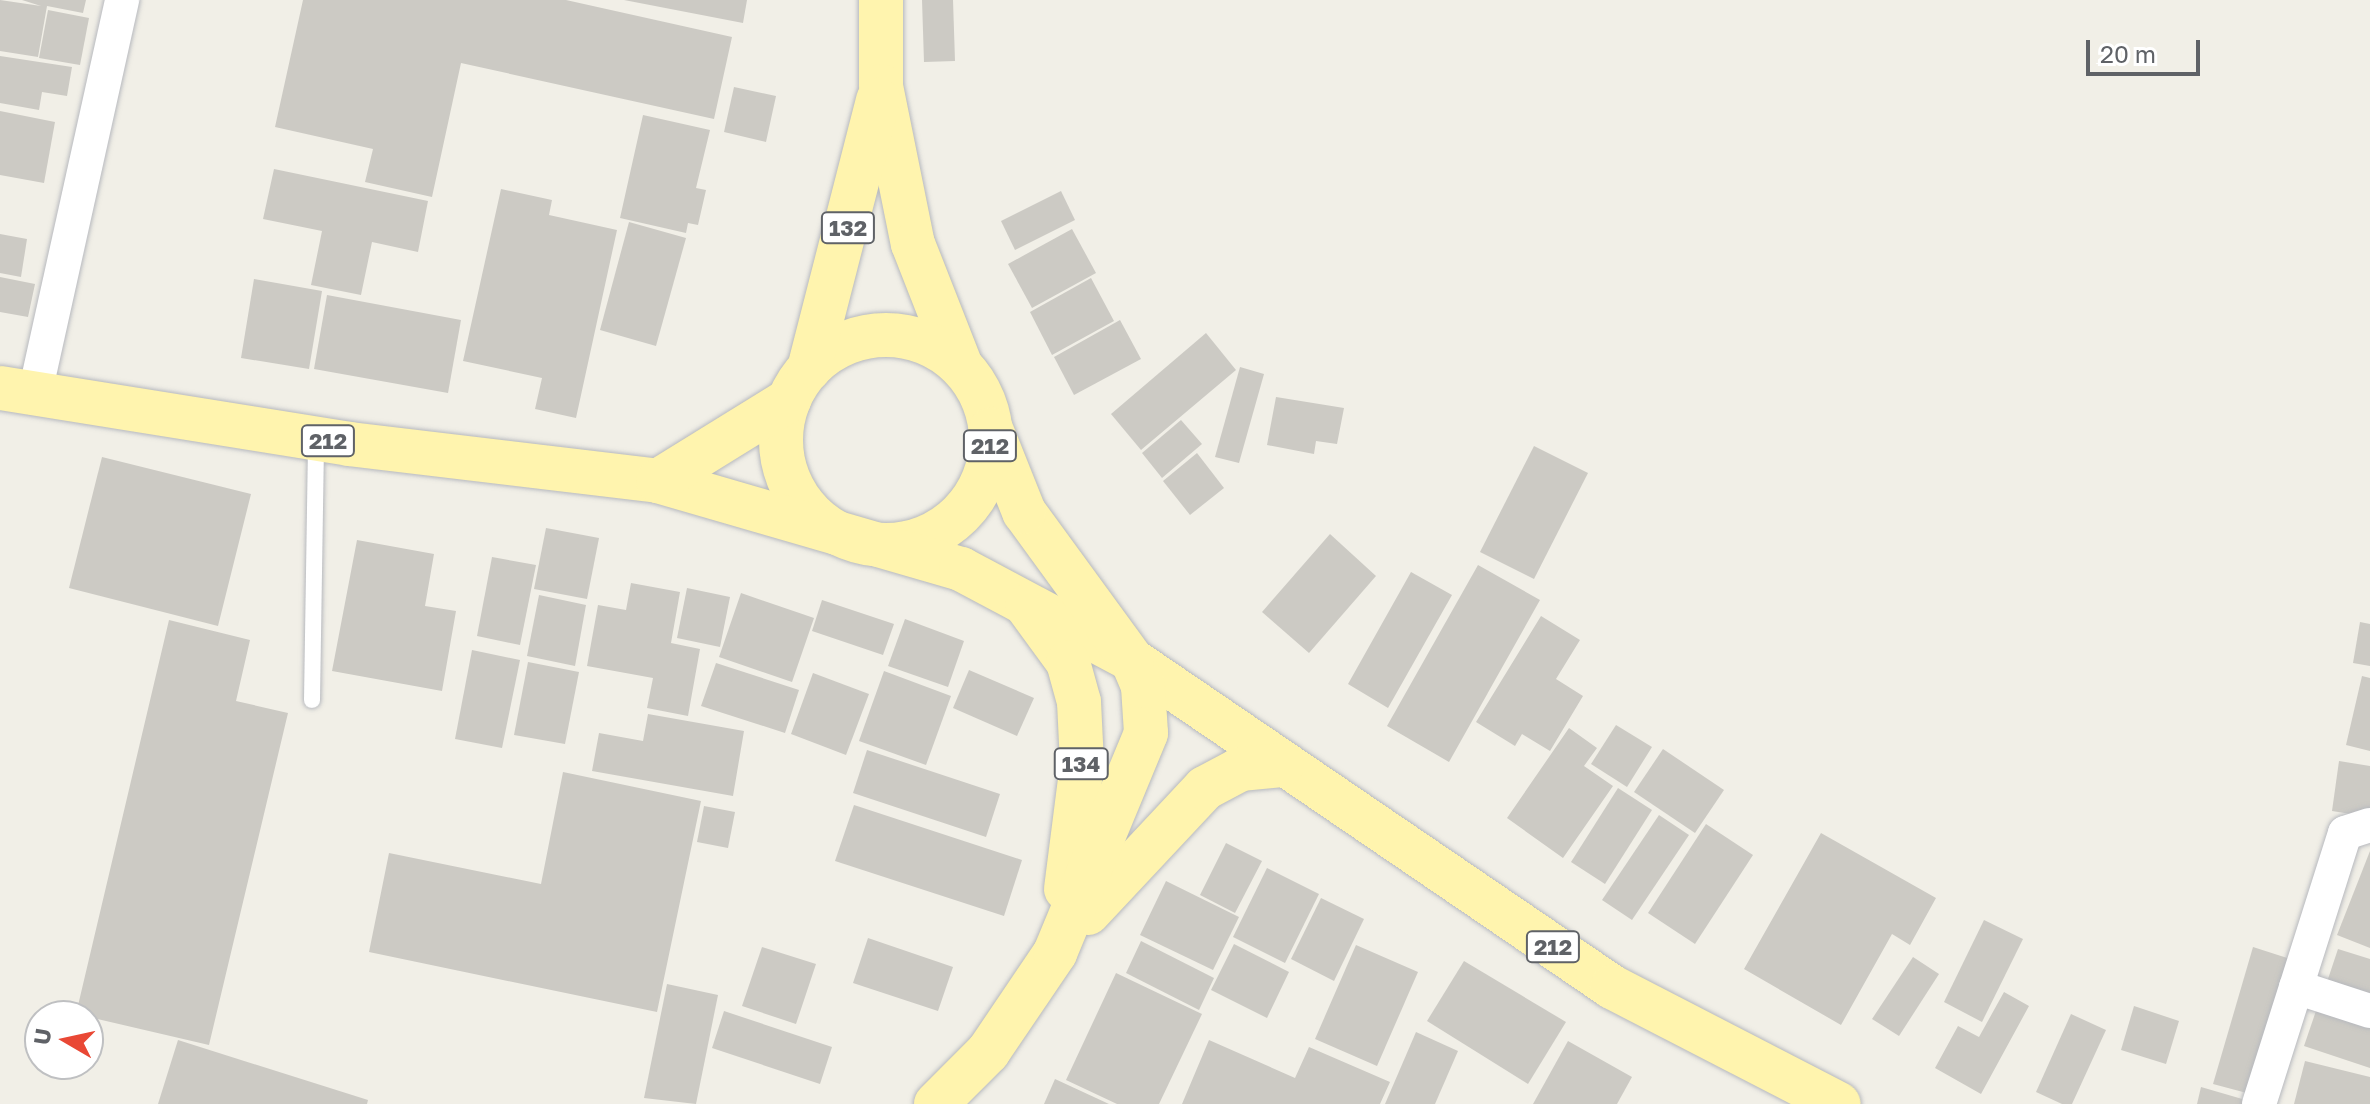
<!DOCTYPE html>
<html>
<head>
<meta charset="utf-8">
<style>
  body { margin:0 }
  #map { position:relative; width:2370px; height:1104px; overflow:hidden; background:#f1efe7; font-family:"Golos Text",sans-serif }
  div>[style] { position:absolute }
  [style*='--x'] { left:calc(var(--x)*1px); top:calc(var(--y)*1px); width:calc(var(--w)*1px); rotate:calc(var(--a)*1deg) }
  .building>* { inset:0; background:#cccac4 }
  .roads { filter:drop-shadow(0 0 2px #b7b9be) drop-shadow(0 0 2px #b7b9be) }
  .lane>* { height:16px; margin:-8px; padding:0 8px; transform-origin:8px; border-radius:8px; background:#fff }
  .street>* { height:34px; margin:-17px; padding:0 17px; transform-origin:17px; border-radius:17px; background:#fff }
  .primary>* { height:44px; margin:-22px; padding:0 22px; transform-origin:22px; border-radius:22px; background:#fff4ae }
  .primary>.ring { margin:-22px; padding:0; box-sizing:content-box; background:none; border:44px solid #fff4ae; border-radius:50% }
  span { translate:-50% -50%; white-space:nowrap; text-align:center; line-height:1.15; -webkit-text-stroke:6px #fff; paint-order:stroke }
  .shield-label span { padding:2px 6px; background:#fff; border:2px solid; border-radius:6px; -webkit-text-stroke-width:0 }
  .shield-label { font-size:22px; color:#5f6267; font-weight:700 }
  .north { position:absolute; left:24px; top:1000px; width:80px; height:80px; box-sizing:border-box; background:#fff; border:2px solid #bfc0c2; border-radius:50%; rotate:279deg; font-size:22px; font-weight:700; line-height:32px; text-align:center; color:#5f6267 }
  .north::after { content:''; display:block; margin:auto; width:28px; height:36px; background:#e94835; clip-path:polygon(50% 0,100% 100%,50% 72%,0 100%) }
  .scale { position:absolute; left:2086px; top:40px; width:114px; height:36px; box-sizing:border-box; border:4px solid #5f6267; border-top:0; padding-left:10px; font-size:24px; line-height:28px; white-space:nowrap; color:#5f6267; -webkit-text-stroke:6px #fff; paint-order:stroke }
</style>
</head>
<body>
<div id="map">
  <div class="building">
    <div style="clip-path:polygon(0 0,41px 6px,22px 0,86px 0,83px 13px,47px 6px,38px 57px,0 51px)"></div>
    <div style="clip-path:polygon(303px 0,566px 0,732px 37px,714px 119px,461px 63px,432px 197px,365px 182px,373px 149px,275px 127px)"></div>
    <div style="clip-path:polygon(624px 0,747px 0,743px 23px)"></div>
    <div style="clip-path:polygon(922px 0,953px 0,955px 61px,924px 62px)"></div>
    <div style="clip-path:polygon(48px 10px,89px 18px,80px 65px,39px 58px)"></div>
    <div style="clip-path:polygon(0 56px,72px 67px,67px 96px,42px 92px,39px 110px,0 103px)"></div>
    <div style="clip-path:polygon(734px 87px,776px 96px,766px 142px,724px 132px)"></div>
    <div style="clip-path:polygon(0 111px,55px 122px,44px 183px,0 175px)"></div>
    <div style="clip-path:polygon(643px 115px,710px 130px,696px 188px,706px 190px,698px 225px,688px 223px,686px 233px,620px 218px)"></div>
    <div style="clip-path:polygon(274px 169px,428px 201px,418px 252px,372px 242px,361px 295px,311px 285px,322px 231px,263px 219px)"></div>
    <div style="clip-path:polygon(501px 189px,552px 200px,549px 215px,617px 230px,576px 418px,535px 409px,542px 378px,463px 361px)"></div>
    <div style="clip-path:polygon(1061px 191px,1075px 220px,1015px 250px,1001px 221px)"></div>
    <div style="clip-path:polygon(629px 222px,686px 238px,656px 346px,600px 330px)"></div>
    <div style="clip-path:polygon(1072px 229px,1096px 273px,1032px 308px,1008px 264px)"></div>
    <div style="clip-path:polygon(0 234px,27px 239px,21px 277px,0 273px)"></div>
    <div style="clip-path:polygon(0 277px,35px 284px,28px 317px,0 312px)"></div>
    <div style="clip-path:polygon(1091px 278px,1114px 321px,1052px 355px,1030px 312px)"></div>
    <div style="clip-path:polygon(254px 279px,322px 291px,309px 369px,241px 358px)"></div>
    <div style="clip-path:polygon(327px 295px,461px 320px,448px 393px,314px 369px)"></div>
    <div style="clip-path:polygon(1120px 320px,1141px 359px,1074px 395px,1054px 357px)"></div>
    <div style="clip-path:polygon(1206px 333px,1236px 370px,1141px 450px,1111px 414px)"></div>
    <div style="clip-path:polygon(1240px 367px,1264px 374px,1239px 463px,1215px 457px)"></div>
    <div style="clip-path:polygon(1276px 397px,1344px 408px,1337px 444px,1316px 441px,1314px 454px,1267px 445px)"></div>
    <div style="clip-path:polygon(1181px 420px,1202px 444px,1162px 478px,1142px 453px)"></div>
    <div style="clip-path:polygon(1534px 446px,1588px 473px,1534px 579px,1480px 552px)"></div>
    <div style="clip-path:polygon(1197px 453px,1224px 488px,1190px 515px,1163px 481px)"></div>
    <div style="clip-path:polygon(102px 457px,251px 494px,218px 626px,69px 588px)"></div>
    <div style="clip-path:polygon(546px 528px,599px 538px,587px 599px,534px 589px)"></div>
    <div style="clip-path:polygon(1330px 534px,1376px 576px,1309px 653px,1262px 612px)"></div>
    <div style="clip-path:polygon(357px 540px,434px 554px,425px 606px,456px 611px,442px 691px,332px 671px)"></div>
    <div style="clip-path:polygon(492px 557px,536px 565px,520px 645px,477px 636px)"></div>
    <div style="clip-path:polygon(1478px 565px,1540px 600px,1449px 762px,1387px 726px)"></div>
    <div style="clip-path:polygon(1411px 572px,1452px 595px,1388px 708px,1348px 684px)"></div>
    <div style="clip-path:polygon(631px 583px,680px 592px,671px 643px,700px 649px,688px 716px,647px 708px,653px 678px,587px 666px,598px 605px,626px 610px)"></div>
    <div style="clip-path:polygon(687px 588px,730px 597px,720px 647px,677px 638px)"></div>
    <div style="clip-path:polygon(741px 593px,814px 618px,792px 682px,719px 657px)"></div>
    <div style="clip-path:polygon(539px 595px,586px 605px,575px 666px,527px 656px)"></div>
    <div style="clip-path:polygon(822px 600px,894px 624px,883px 655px,812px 631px)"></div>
    <div style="clip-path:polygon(1541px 616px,1580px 640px,1556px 679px,1583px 696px,1550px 751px,1522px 734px,1515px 746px,1476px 722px)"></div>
    <div style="clip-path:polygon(905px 619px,964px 641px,948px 687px,888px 666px)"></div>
    <div style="clip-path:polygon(169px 620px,250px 640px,236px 701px,288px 713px,209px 1045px,76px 1014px)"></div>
    <div style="clip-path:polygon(2360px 622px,2370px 624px,2370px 666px,2353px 663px)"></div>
    <div style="clip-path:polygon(472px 650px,520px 660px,502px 748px,455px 739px)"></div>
    <div style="clip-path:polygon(528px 662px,579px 672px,565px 744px,514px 735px)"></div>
    <div style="clip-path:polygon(716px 663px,799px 690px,785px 733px,701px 706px)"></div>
    <div style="clip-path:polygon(969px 670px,1034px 698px,1017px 736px,953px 708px)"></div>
    <div style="clip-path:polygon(884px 671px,951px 696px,926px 765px,859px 741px)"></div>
    <div style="clip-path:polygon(813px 673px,869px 694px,846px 755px,791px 734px)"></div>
    <div style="clip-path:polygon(2362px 676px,2370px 678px,2370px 751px,2346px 745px)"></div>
    <div style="clip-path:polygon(648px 714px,744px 731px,733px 796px,592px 771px,599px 733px,643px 741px)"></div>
    <div style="clip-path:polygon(1616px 725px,1652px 747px,1627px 787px,1591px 764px)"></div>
    <div style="clip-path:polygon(1569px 728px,1597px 748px,1584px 766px,1613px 786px,1563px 858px,1507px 818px)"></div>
    <div style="clip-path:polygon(1663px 749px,1724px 790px,1695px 833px,1634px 792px)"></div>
    <div style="clip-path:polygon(867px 750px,1000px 794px,986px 837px,853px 793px)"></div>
    <div style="clip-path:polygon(2339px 761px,2370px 766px,2370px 817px,2332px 811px)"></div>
    <div style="clip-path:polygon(563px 772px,701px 801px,657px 1012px,369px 952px,389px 853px,541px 884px)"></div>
    <div style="clip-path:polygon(1618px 788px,1652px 810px,1605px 884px,1571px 862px)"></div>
    <div style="clip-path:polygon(854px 805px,1022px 860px,1004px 916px,835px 861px)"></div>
    <div style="clip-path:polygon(704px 806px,735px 812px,728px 848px,697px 842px)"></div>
    <div style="clip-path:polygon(1659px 815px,1689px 835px,1632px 920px,1602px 900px)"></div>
    <div style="clip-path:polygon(1706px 824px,1753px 855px,1695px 944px,1648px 913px)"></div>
    <div style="clip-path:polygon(1821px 833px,1936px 898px,1910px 945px,1892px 934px,1841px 1025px,1744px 969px)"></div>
    <div style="clip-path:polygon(1226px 843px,1262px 861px,1235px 913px,1200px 895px)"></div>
    <div style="clip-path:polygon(2370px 851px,2370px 948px,2337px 935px)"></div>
    <div style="clip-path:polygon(1267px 868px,1319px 894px,1285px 963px,1233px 937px)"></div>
    <div style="clip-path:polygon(1166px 881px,1239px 917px,1213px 970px,1140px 935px)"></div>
    <div style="clip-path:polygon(1321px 898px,1364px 919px,1334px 981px,1291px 959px)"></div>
    <div style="clip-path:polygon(1984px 920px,2023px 939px,1982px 1022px,1944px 1002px)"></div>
    <div style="clip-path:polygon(868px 938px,953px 967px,938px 1011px,853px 983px)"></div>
    <div style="clip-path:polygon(1141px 941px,1214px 978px,1199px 1010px,1126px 973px)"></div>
    <div style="clip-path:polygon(1234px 944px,1289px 972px,1267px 1018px,1211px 990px)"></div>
    <div style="clip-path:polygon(1356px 945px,1418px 972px,1377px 1066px,1315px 1039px)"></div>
    <div style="clip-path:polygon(762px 947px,816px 964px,796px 1024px,742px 1006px)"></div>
    <div style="clip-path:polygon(2253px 947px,2297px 961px,2258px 1096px,2213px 1084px)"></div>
    <div style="clip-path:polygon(2338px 949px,2370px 959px,2370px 1005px,2324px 991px)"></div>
    <div style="clip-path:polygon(1913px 957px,1939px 974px,1899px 1036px,1872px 1019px)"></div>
    <div style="clip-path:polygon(1464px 961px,1566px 1022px,1528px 1084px,1427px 1021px)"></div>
    <div style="clip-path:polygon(1116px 973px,1202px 1014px,1159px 1104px,1117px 1104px,1066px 1080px)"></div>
    <div style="clip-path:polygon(667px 984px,718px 995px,696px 1104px,644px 1098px)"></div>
    <div style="clip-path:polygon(2004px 992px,2029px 1006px,1981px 1094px,1935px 1068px,1958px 1026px,1979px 1037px)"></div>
    <div style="clip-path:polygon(2318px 1005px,2370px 1023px,2370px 1068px,2304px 1046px)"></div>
    <div style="clip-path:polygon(2134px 1006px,2179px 1021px,2166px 1064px,2121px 1050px)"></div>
    <div style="clip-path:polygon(724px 1011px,832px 1047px,820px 1084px,712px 1048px)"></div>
    <div style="clip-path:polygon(2071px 1014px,2106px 1030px,2072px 1104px,2062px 1104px,2036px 1092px)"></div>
    <div style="clip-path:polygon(1416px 1032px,1458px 1051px,1435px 1104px,1385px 1104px)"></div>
    <div style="clip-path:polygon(178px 1040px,368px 1100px,367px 1104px,158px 1104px)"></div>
    <div style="clip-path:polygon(1209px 1040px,1295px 1078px,1309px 1047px,1390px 1082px,1380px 1104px,1182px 1104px)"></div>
    <div style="clip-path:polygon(1568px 1041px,1632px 1077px,1617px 1104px,1533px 1104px)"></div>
    <div style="clip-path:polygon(2305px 1061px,2370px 1077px,2370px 1104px,2294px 1104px)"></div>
    <div style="clip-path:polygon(1055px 1079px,1109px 1104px,1044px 1104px)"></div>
    <div style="clip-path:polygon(2201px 1087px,2256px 1103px,2256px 1104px,2197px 1104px)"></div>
  </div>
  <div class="roads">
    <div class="lane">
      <div style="--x:312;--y:700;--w:258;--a:-89.1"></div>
    </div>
    <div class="street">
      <div style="--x:35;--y:393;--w:403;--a:-77.5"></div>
      <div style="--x:2296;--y:987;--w:78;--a:18"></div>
      <div style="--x:2259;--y:1104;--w:284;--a:-72.4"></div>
      <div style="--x:2345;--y:833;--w:26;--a:-18"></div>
    </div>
    <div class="primary">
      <div style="--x:881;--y:0;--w:86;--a:90"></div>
      <div style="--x:881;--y:86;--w:161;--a:78.6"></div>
      <div style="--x:913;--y:244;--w:129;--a:68.6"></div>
      <div class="ring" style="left:781px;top:335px;width:166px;height:166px"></div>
      <div style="--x:809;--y:369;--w:278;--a:-75.6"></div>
      <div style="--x:0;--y:388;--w:353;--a:9.1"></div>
      <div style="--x:349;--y:444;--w:311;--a:6.8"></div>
      <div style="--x:658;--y:481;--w:316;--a:16.2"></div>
      <div style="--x:961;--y:569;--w:194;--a:28"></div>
      <div style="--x:1132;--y:660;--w:581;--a:34.26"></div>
      <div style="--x:1612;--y:987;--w:255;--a:27.3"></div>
      <div style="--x:658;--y:481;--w:154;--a:-31.7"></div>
      <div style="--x:1027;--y:606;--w:69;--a:53.8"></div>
      <div style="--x:1068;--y:662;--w:41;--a:74.6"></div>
      <div style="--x:1079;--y:702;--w:62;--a:87.2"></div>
      <div style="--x:1082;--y:764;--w:126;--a:97.3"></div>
      <div style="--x:1088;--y:913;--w:171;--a:-46.9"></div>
      <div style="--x:1205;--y:788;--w:40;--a:-28"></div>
      <div style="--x:1240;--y:769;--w:42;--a:-5.4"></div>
      <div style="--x:936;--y:1104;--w:74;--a:-45"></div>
      <div style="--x:988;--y:1052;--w:120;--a:-55.9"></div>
      <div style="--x:1055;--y:953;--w:238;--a:-67.5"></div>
      <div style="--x:1146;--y:733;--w:47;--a:-93.7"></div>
      <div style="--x:1143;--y:686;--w:28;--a:-113"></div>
      <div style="--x:1132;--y:660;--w:183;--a:-126.1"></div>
      <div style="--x:1024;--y:512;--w:89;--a:-111.7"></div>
    </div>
  </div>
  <div class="shield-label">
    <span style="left:848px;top:228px">132</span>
    <span style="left:328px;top:441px">212</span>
    <span style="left:990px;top:446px">212</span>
    <span style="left:1081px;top:764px">134</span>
    <span style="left:1553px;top:947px">212</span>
  </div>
  <div class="north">U</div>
  <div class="scale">20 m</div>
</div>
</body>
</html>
